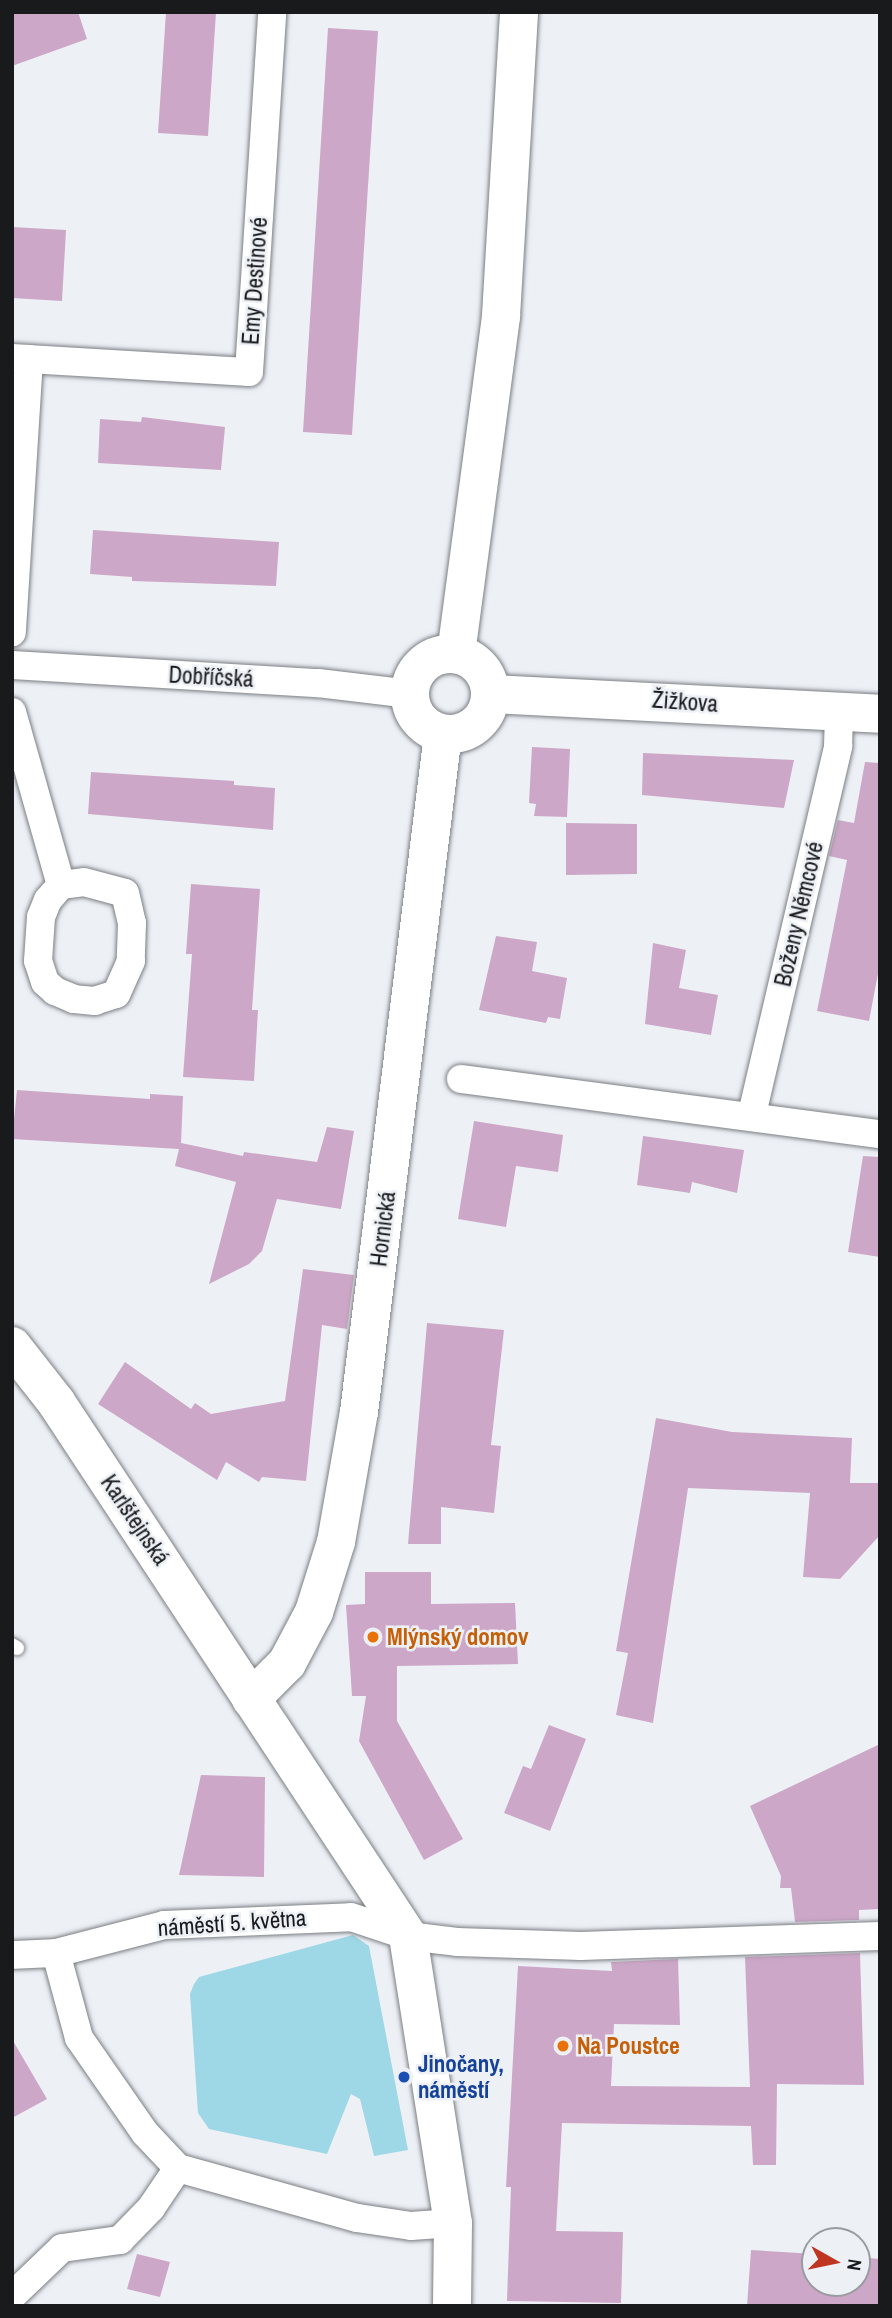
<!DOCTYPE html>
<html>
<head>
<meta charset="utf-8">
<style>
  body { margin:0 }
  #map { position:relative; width:892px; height:2318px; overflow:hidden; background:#edf1f6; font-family:"Archivo Narrow",sans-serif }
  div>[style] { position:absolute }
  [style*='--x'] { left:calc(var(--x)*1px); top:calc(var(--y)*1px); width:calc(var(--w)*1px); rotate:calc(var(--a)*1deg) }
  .water>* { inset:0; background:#9ed7e5 }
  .building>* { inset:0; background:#cda7c7 }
  .roads { filter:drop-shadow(0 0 2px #7b7f83) drop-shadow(0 0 2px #7b7f83) }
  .lane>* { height:14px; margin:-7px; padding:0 7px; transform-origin:7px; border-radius:7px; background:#fff }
  .street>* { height:28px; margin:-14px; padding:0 14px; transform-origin:14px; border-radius:14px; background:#fff }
  .secondary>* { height:38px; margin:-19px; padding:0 19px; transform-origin:19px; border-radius:19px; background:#fff }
  .secondary>.ring { margin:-19px; padding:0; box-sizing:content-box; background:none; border:38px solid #fff; border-radius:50% }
  .dots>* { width:19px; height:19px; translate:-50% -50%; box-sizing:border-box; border:4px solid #edf1f6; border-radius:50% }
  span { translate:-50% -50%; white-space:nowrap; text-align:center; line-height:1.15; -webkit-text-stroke:5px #edf1f6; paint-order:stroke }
  .street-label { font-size:23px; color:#191a1c }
  .food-label { font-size:23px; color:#c56008; font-weight:700 }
  .left { translate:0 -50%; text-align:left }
  .transit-label { font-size:23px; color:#164399; font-weight:700 }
  .frame { position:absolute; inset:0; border:14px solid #191a1c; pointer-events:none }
  .north { position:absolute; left:801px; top:2227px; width:70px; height:70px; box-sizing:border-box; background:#edf1f6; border:2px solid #989b9f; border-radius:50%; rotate:99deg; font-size:19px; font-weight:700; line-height:28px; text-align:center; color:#191a1c }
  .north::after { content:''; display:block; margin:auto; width:24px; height:32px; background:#c03422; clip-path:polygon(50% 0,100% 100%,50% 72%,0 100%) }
</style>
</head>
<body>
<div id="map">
  <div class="water">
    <div style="clip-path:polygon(353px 1935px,369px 1946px,408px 2150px,374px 2156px,360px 2099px,351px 2094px,327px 2154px,209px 2129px,198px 2113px,190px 1994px,194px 1984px,199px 1977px)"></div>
  </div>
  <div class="building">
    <div style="clip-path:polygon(12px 12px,78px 12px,87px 39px,12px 66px)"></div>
    <div style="clip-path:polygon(166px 12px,216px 12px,208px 136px,158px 133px)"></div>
    <div style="clip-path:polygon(328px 28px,378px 31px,352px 435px,303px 432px)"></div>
    <div style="clip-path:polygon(12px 227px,66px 230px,62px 301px,12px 298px)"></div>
    <div style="clip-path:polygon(142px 417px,225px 427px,221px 470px,98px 463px,100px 419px,141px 422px)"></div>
    <div style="clip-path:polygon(93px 530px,279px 542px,276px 586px,132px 581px,132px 577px,90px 574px)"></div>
    <div style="clip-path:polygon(532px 747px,570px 749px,567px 817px,534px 816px,536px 804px,529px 803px)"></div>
    <div style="clip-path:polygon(643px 753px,794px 760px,784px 808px,642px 795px)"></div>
    <div style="clip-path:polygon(865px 762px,880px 763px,880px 963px,869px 1021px,817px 1011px,847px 860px,829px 856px,838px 820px,854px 823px)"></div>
    <div style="clip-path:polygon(91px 772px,234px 781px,234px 785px,275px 788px,273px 830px,88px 814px)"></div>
    <div style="clip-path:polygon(566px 823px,637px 824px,637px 874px,566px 875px)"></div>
    <div style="clip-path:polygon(191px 884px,260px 889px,252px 1010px,258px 1010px,254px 1081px,183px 1077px,192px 954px,186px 954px)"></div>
    <div style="clip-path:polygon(496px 936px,537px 942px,532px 971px,567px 978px,560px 1019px,548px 1017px,546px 1023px,479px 1010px)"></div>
    <div style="clip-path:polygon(653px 943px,686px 950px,679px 988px,718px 995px,711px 1035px,645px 1024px)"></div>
    <div style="clip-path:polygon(17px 1090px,150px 1099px,150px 1094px,183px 1096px,181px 1143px,243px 1156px,244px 1152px,317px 1162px,327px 1127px,354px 1131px,341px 1209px,277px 1199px,262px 1251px,249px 1264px,209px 1284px,236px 1182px,175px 1166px,179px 1149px,12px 1139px)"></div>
    <div style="clip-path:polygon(474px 1121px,563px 1135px,558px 1172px,516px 1166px,506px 1227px,458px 1219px)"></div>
    <div style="clip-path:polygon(643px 1136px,744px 1150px,737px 1193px,692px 1182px,690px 1193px,637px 1185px)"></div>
    <div style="clip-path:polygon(863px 1156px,880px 1157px,880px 1257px,848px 1252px)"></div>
    <div style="clip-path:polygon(303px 1269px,354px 1275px,347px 1329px,322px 1325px,306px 1481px,262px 1477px,259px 1482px,226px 1462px,217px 1480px,98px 1404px,125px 1362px,191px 1409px,195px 1403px,211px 1414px,285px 1401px)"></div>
    <div style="clip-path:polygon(427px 1323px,504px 1330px,491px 1445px,501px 1446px,494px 1513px,441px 1507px,441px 1544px,408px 1544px)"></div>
    <div style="clip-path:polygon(656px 1418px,732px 1432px,852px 1438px,850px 1483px,880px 1483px,880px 1535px,840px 1579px,803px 1577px,810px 1493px,688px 1488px,653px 1723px,616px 1715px,628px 1653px,616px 1651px)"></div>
    <div style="clip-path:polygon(365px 1572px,431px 1572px,431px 1604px,515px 1603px,518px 1664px,397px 1666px,397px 1721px,463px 1839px,424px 1860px,359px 1741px,366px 1696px,352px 1696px,346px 1605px,365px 1604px)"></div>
    <div style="clip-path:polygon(549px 1725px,586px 1739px,550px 1831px,504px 1813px,523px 1766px,531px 1769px)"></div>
    <div style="clip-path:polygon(880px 1744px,880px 1909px,859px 1910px,859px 1920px,795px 1922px,791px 1888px,780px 1888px,781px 1876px,750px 1806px)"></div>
    <div style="clip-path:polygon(201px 1775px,265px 1777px,264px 1877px,179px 1875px)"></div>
    <div style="clip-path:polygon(860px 1953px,864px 2085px,777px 2084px,776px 2165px,753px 2165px,751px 2126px,562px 2123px,556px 2231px,623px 2232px,621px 2303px,507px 2301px,511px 2187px,506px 2187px,518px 1966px,612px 1971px,611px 1962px,678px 1959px,680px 2025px,614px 2024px,611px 2086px,750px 2087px,745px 1957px)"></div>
    <div style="clip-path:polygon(12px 2039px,47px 2099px,12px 2118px)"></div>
    <div style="clip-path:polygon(751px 2250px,815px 2254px,815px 2283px,857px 2283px,857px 2257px,880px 2259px,880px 2306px,747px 2306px)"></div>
    <div style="clip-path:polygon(137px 2254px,170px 2262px,160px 2297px,127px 2289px)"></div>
  </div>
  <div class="roads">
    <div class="lane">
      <div style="--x:12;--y:1645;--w:6;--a:31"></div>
    </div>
    <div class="street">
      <div style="--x:12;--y:358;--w:17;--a:3"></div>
      <div style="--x:29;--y:359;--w:274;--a:93.6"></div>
      <div style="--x:29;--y:359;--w:220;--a:3.4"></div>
      <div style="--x:249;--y:372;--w:361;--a:-86.3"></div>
      <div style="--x:12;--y:665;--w:307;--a:3.4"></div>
      <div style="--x:318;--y:683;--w:93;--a:6.8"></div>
      <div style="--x:12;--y:712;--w:180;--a:74.2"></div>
      <div style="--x:84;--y:882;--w:42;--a:15"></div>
      <div style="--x:125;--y:893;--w:31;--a:77"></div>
      <div style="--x:132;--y:923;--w:38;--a:92"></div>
      <div style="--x:131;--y:961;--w:36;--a:114"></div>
      <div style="--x:116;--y:994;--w:22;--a:162"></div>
      <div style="--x:95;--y:1001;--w:21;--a:-175"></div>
      <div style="--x:74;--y:999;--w:21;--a:-157"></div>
      <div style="--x:55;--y:991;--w:13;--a:-138"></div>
      <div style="--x:45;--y:982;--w:22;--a:-108"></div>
      <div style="--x:38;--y:961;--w:44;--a:-86.1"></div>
      <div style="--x:41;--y:917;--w:18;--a:-68"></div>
      <div style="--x:48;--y:900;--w:20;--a:-49"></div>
      <div style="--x:61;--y:885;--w:23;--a:-7"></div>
      <div style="--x:461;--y:1079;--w:423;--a:7.5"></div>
      <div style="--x:752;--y:1114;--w:378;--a:-76.8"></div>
      <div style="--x:838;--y:746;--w:34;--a:-88"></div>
      <div style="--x:12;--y:1955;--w:44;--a:-2.6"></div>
      <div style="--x:453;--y:2223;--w:42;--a:175.9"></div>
      <div style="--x:411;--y:2226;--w:55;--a:-171.6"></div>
      <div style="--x:357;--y:2218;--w:186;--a:-164.4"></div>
      <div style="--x:178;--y:2168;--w:48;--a:-133.3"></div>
      <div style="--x:145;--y:2133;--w:116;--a:-124.8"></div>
      <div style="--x:79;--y:2038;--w:88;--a:-105.1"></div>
      <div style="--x:56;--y:1953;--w:112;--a:-14.5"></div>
      <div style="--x:164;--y:1925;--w:187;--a:-2.4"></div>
      <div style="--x:351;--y:1917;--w:60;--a:18.4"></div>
      <div style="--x:408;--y:1936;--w:49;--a:7"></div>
      <div style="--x:457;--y:1942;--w:124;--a:1.8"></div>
      <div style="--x:581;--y:1946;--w:299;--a:-1.9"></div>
      <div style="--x:12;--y:2296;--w:69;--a:-43.8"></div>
      <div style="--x:62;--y:2248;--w:59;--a:-7.9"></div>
      <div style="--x:120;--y:2240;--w:45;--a:-45.9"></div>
      <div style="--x:151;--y:2208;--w:48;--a:-56"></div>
    </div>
    <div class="secondary">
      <div class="ring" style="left:410px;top:654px;width:42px;height:42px"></div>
      <div style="--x:456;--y:654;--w:341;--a:-82.4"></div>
      <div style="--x:501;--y:316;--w:305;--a:-86.6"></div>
      <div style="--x:491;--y:694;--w:390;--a:2.9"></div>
      <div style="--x:12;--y:1346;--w:71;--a:51.8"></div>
      <div style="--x:56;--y:1402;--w:640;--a:56.61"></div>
      <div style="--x:408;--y:1936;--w:291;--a:81.1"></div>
      <div style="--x:453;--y:2223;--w:83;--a:90.7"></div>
      <div style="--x:251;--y:1699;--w:51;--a:-45"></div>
      <div style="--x:287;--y:1663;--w:58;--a:-62.1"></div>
      <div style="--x:314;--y:1612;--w:73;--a:-72.6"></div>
      <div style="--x:336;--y:1542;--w:132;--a:-80"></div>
      <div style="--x:359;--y:1412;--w:683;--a:-82.94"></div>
    </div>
  </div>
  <div class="dots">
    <div style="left:373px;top:1637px;background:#e8710a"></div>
    <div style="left:563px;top:2046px;background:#e8710a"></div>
    <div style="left:404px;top:2077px;background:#1a4fb4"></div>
  </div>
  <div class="street-label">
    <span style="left:255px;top:281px;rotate:-86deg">Emy Destinové</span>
    <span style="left:211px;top:677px;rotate:3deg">Dobříčská</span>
    <span style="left:685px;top:702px;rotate:4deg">Žižkova</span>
    <span style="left:799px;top:914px;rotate:-77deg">Boženy Němcové</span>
    <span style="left:383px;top:1229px;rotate:-83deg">Hornická</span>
    <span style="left:135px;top:1520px;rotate:56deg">Karlštejnská</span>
    <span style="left:232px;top:1923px;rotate:-4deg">náměstí 5. května</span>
  </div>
  <div class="food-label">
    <span class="left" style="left:387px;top:1637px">Mlýnský domov</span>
    <span class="left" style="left:577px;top:2046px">Na Poustce</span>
  </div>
  <div class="transit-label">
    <span class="left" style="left:418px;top:2077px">Jinočany,<br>náměstí</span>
  </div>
  <div class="frame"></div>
  <div class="north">N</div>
</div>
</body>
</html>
